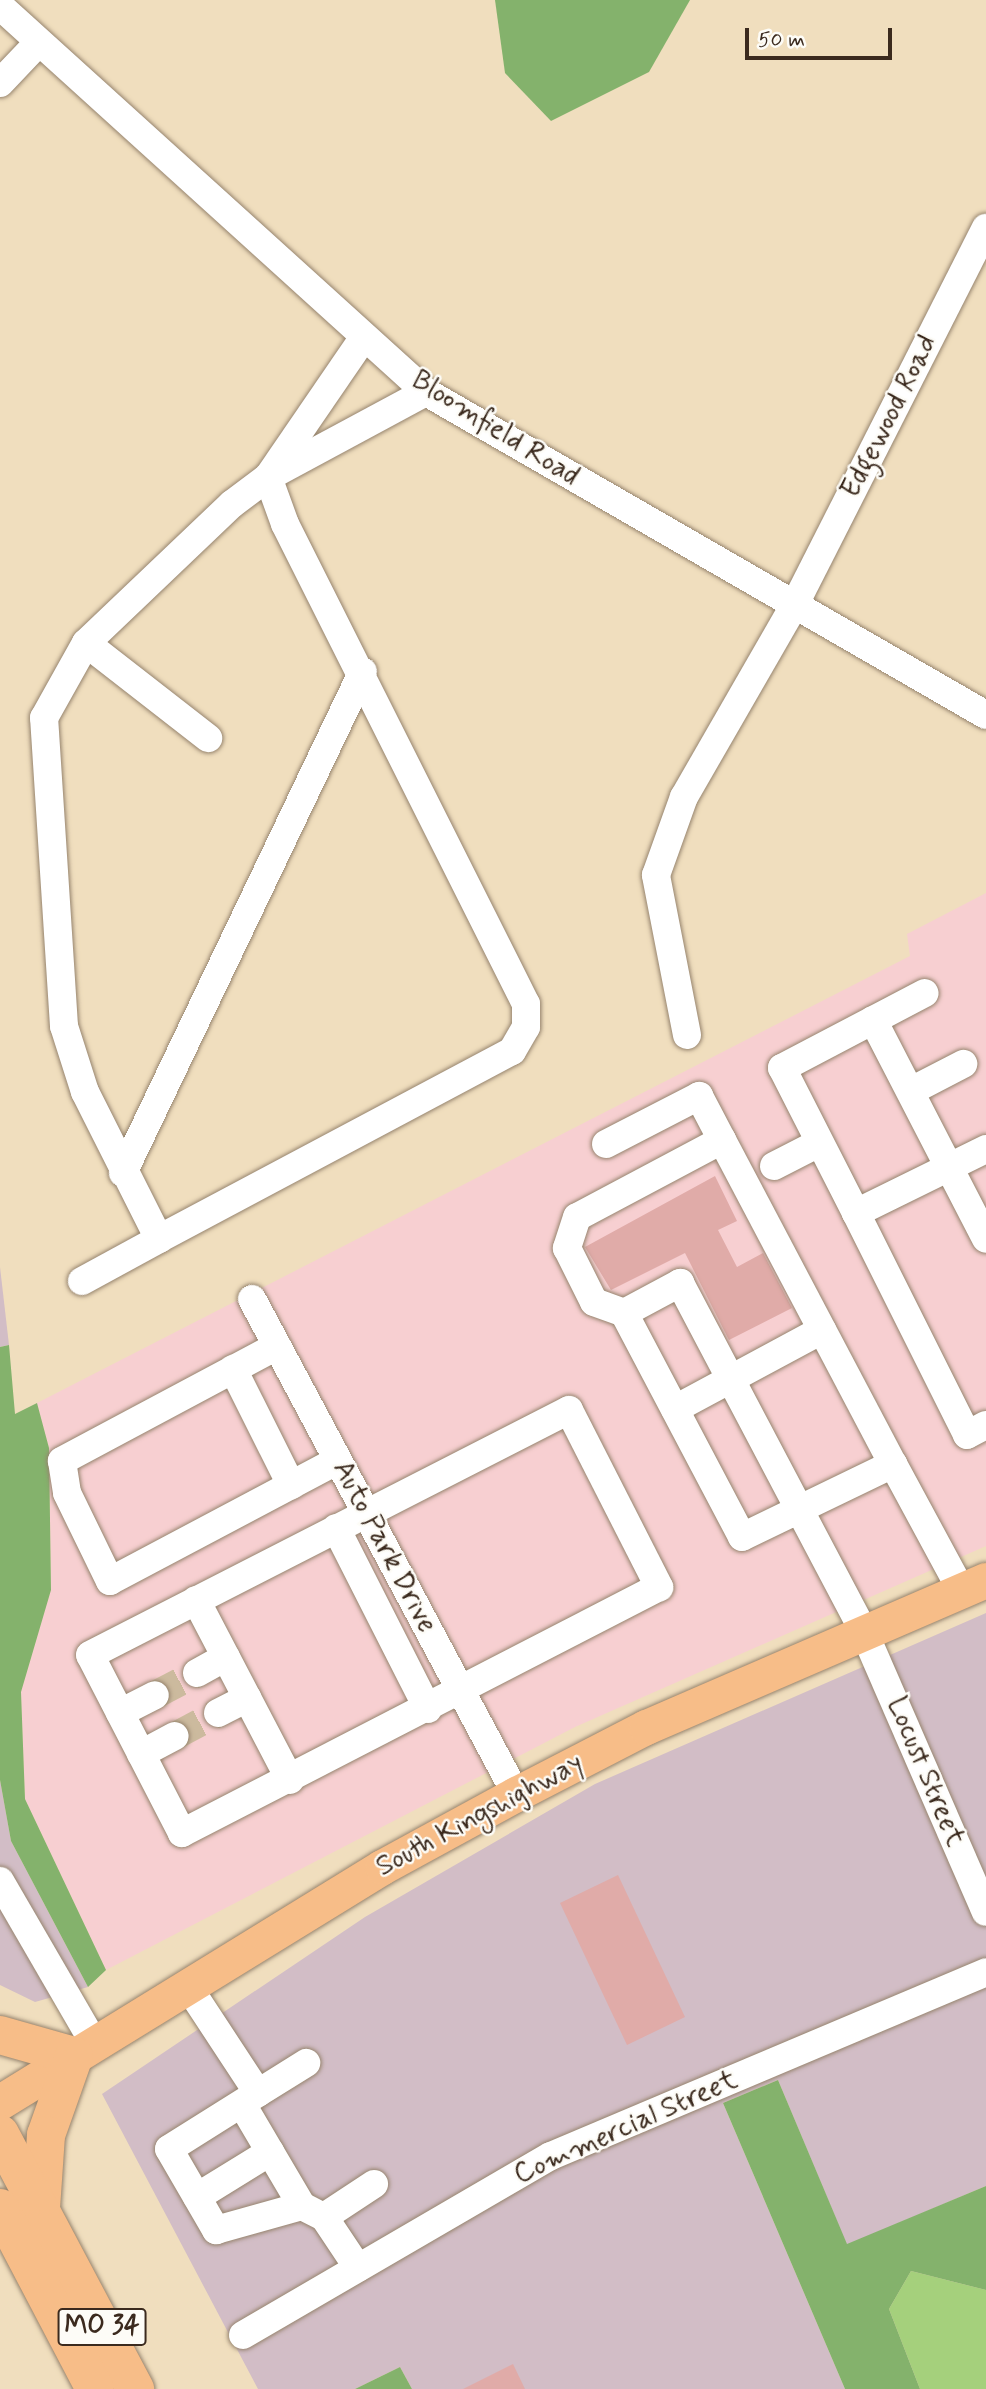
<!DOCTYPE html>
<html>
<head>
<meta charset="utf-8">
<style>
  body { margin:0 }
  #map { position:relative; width:986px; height:2389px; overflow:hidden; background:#f0debe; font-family:Mynerve,sans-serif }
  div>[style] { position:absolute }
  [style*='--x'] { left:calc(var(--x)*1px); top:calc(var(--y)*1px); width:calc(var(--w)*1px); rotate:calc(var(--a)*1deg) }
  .built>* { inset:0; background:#f7cfd1 }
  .industrial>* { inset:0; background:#d2bdc6 }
  .green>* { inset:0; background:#a5d07c }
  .forest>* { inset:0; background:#84b26c }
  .building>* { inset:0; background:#e0aba8 }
  .minor-tunnel>* { height:28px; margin-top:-14px; transform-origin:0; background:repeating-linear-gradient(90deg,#ccba9e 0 28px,transparent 0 42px) }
  .roads { filter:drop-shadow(0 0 2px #96846e) drop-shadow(0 0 2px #96846e) }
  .minor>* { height:28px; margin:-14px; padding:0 14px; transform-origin:14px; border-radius:14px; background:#fff }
  .major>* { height:35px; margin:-17.5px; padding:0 17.5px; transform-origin:17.5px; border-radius:17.5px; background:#f7bd88 }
  .highway>* { height:38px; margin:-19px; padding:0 19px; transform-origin:19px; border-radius:19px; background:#f7bd88 }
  span { translate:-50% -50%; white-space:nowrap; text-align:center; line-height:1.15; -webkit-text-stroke:5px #fdfcf7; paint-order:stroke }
  .shield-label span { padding:2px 5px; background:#fdfcf7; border:2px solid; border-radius:5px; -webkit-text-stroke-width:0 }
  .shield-label { font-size:26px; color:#3b2a1e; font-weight:700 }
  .street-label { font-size:28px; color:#3b2a1e }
  .scale { position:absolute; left:745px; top:28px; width:147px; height:32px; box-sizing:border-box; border:4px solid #3b2a1e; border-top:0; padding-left:9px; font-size:21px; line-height:24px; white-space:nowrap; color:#3b2a1e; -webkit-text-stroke:5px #fdfcf7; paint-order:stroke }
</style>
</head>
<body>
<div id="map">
  <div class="built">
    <div style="clip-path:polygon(986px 893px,986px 1546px,575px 1727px,106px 1970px,25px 1799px,21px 1692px,51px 1589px,49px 1448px,37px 1403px,910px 956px,907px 934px)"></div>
  </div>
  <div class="industrial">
    <div style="clip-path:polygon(0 1267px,9px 1345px,0 1347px)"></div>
    <div style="clip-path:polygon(986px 1613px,986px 2186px,847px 2245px,778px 2080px,723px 2103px,845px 2389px,412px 2389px,400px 2367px,355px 2389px,258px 2389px,102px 2094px,365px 1917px,595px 1784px)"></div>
    <div style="clip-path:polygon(0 1780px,11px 1841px,88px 1987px,35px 2002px,0 1985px)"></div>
  </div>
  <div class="green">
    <div style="clip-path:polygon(911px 2271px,986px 2290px,986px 2389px,920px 2389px,889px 2309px)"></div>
  </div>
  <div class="forest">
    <div style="clip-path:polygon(495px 0,690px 0,649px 72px,551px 121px,505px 73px)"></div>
    <div style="clip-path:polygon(9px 1345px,15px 1414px,37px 1403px,49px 1448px,51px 1590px,21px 1692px,25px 1799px,106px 1970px,88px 1987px,11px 1841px,0 1780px,0 1347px)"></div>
    <div style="clip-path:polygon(778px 2080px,847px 2244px,986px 2186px,986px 2290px,911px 2271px,889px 2309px,920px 2389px,845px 2389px,723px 2103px)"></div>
    <div style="clip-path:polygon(400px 2367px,412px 2389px,355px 2389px)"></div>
  </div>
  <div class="building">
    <div style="clip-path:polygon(715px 1176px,737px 1221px,718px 1230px,737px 1267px,763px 1253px,792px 1308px,729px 1340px,685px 1253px,611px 1290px,585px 1247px)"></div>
    <div style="clip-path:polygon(618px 1875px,685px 2017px,627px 2045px,560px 1903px)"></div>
    <div style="clip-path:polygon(513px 2364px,525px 2389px,463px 2389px)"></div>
  </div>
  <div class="minor-tunnel">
    <div style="--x:155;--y:1695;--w:47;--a:-27.6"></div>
    <div style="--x:175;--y:1736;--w:49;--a:-28.1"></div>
  </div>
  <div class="roads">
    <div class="minor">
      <div style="--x:0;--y:6;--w:575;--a:42.18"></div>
      <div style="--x:426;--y:392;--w:646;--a:29.98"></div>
      <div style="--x:0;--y:83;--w:52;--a:-46.5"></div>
      <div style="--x:364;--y:337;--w:170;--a:124.4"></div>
      <div style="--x:268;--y:477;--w:50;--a:70.1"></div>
      <div style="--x:285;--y:524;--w:537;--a:63.34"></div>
      <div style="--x:526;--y:1004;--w:23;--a:90"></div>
      <div style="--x:526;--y:1027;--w:28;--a:120"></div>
      <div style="--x:512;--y:1051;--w:400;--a:152"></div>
      <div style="--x:159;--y:1239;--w:165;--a:-116.7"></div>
      <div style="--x:85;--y:1092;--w:69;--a:-107.7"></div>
      <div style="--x:64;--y:1026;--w:309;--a:-93.7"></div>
      <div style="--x:44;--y:718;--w:86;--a:-60.8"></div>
      <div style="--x:86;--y:643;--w:202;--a:-43.6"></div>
      <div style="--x:232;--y:504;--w:45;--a:-36.9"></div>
      <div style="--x:268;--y:477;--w:179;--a:-28.3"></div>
      <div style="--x:86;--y:643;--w:155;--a:37.9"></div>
      <div style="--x:873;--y:1020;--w:246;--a:62.7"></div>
      <div style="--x:687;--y:1035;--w:163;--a:-101"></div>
      <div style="--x:656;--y:875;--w:83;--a:-70.3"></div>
      <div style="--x:684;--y:797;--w:220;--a:-60.1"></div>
      <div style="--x:794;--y:606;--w:424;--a:-63.1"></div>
      <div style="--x:911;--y:1091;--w:59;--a:-27.4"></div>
      <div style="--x:722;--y:1140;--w:366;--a:62.2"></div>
      <div style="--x:606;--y:1144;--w:105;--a:-27.3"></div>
      <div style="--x:699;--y:1096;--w:50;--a:62.4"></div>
      <div style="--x:722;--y:1140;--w:164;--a:152"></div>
      <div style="--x:577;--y:1217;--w:33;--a:108"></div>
      <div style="--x:567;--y:1248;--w:60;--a:63.4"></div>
      <div style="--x:594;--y:1302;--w:32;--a:20"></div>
      <div style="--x:624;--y:1313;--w:253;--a:62.2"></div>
      <div style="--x:742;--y:1537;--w:168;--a:-25.8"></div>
      <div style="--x:893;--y:1464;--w:143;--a:61.6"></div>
      <div style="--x:986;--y:1149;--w:145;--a:153.8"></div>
      <div style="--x:856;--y:1213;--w:248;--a:63.4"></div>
      <div style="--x:967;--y:1435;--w:21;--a:-28"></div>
      <div style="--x:774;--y:1166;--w:51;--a:-27.1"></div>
      <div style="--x:123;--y:1173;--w:556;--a:-64.45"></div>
      <div style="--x:856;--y:1213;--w:163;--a:-117"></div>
      <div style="--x:782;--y:1068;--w:161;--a:-27.7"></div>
      <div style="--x:82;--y:1281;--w:88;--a:-28.6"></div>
      <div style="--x:252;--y:1299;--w:561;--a:61.93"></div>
      <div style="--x:624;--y:1313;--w:64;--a:-28.2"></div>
      <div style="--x:680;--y:1283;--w:395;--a:62.2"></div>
      <div style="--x:864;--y:1632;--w:305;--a:66.5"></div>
      <div style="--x:277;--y:1346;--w:244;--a:151.9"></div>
      <div style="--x:62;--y:1461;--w:32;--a:81"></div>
      <div style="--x:67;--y:1493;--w:98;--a:64"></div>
      <div style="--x:110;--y:1581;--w:257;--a:-27.9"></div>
      <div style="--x:233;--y:1369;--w:130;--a:63.4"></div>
      <div style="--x:675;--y:1409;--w:167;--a:-28.3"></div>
      <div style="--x:569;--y:1410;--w:199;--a:63"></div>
      <div style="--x:659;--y:1587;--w:537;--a:152.72"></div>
      <div style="--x:182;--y:1833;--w:200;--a:-117.3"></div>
      <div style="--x:90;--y:1655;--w:538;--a:-27.09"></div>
      <div style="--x:336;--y:1528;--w:203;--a:63.1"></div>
      <div style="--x:196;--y:1600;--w:203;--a:62.4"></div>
      <div style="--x:197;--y:1673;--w:33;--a:-29"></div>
      <div style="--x:120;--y:1713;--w:39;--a:-27"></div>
      <div style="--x:218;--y:1713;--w:33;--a:-27"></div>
      <div style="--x:141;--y:1754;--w:38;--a:-28"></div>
      <div style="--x:0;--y:1881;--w:187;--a:59.9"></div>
      <div style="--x:187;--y:1985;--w:129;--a:56.7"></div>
      <div style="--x:258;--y:2093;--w:105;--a:147.8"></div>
      <div style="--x:169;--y:2149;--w:94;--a:59.9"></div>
      <div style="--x:216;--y:2230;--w:89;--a:-15.6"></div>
      <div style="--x:302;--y:2206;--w:118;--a:-120.5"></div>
      <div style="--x:258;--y:2093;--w:57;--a:-32"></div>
      <div style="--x:197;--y:2197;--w:86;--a:-31.7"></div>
      <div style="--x:302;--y:2206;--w:25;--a:27"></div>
      <div style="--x:324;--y:2217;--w:61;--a:56.3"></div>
      <div style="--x:324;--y:2217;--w:60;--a:-33.4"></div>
      <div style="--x:243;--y:2335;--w:356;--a:-30.2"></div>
      <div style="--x:551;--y:2156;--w:472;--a:-22.9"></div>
    </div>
    <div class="major">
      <div style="--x:0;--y:2102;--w:448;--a:-31.6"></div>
      <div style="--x:382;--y:1867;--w:153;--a:-28.6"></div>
      <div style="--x:516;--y:1794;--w:146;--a:-27.3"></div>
      <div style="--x:646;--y:1727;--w:370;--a:-23.4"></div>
    </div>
    <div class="highway">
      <div style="--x:0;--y:2035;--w:77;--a:15.8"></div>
      <div style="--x:74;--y:2056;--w:84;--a:109.5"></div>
      <div style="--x:46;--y:2135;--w:74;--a:93.9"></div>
      <div style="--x:0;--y:2134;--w:289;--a:62.1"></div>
      <div style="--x:0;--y:2208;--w:204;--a:62.3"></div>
    </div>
  </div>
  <div class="shield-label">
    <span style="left:102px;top:2327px">MO 34</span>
  </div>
  <div class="street-label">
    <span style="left:890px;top:417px;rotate:-63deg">Edgewood Road</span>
    <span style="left:495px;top:429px;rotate:32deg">Bloomfield Road</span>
    <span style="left:384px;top:1547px;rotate:62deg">Auto Park Drive</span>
    <span style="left:925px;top:1772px;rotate:67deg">Locust Street</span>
    <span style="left:480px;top:1816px;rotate:-28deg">South Kingshighway</span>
    <span style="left:626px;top:2128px;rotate:-24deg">Commercial Street</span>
  </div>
  <div class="scale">50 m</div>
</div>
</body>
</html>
